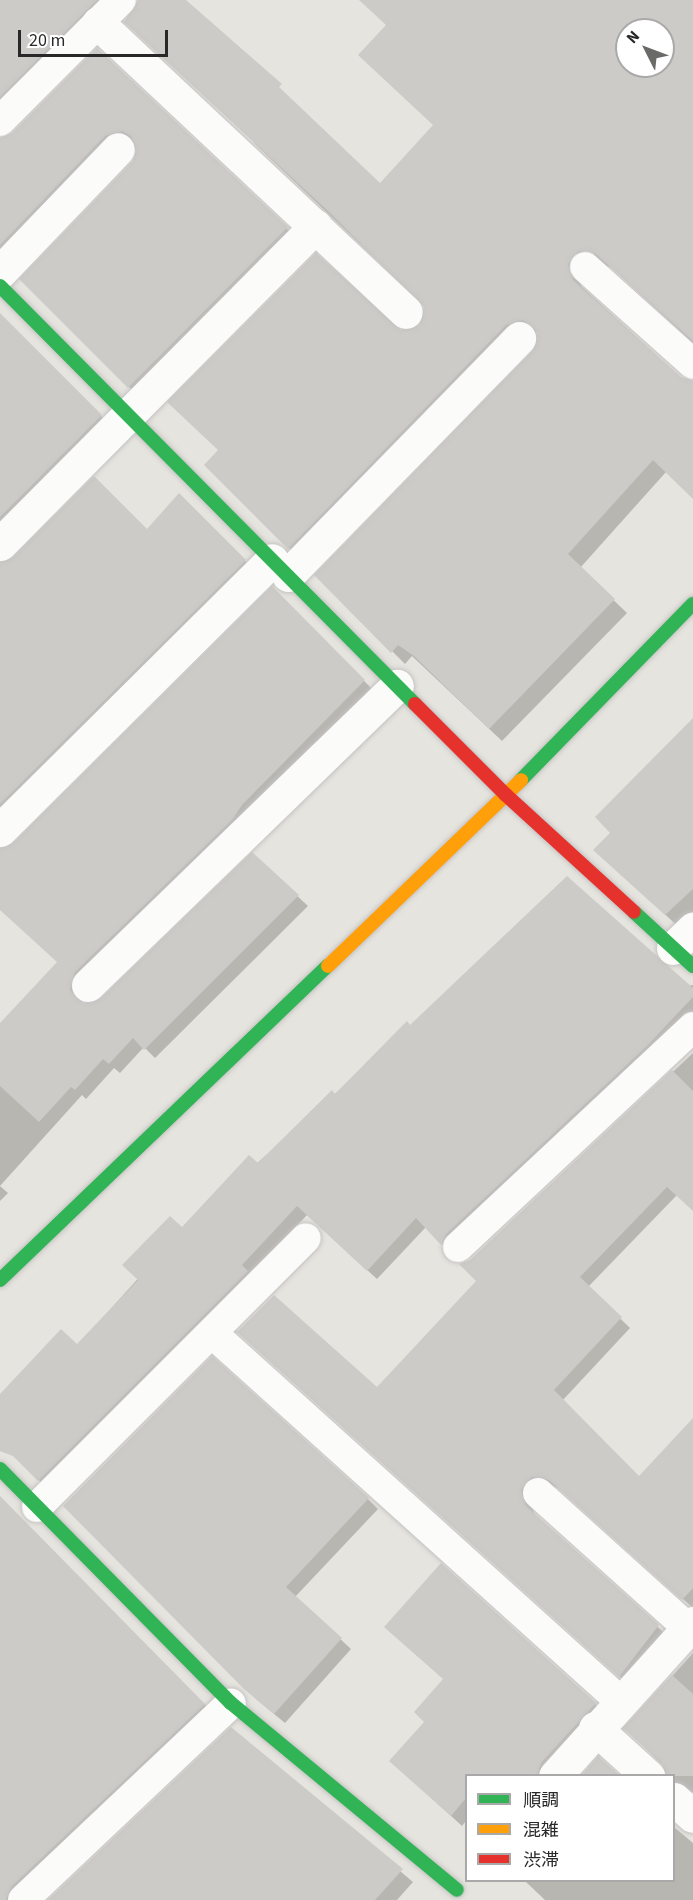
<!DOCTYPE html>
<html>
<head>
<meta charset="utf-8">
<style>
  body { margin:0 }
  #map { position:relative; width:693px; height:1900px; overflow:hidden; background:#e6e4de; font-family:"Source Sans 3","Noto Sans JP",sans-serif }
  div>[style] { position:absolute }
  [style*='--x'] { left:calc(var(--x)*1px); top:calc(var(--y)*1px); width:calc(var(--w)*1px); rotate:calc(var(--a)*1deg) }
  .shadow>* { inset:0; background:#0003 }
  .building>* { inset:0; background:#cccbc7 }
  .roads { filter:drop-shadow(0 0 2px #c4c3c3) drop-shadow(0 0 2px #c4c3c3) }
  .lane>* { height:30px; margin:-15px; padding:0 15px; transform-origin:15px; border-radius:15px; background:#fbfbfa }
  .street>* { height:33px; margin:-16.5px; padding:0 16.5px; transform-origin:16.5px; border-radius:16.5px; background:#fbfbfa }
  .fast>* { height:14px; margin:-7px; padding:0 7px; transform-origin:7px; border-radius:7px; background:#30b455 }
  .slow>* { height:14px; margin:-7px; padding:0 7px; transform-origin:7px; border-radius:7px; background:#ff9f0a }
  .jam>* { height:14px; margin:-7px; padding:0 7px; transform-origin:7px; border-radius:7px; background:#e5322d }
  span { translate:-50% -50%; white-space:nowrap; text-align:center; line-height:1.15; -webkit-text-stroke:5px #fff; paint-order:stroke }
  .legend { position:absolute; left:465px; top:1774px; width:210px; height:108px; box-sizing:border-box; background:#fff; border:2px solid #a9a9a9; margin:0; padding:8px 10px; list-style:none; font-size:18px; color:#282828 }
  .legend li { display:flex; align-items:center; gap:12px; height:30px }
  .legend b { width:30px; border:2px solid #a9a9a9 }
  .north { position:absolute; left:615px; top:18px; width:60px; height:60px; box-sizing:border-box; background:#fff; border:2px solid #a9a9a9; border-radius:50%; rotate:312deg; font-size:16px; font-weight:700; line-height:24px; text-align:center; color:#282828 }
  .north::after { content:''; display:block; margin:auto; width:21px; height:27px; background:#6a6a68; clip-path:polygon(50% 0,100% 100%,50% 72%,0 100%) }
  .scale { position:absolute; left:18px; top:30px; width:150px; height:27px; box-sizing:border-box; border:3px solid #282828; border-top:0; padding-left:8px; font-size:18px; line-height:21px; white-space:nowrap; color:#282828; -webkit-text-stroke:4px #fff; paint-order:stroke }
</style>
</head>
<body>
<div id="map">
  <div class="shadow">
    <div style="clip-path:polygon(0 0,119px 0,0 119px)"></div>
    <div style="clip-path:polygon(evenodd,361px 0,693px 0,693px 343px,611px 267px,594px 263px,584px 269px,581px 286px,681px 378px,693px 381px,693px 497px,666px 472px,580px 568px,627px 613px,502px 741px,412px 656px,405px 664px,316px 575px,534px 352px,539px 331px,519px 337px,301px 560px,206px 465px,401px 332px,420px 326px,426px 307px,253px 142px,380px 185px,434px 125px,388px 26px,361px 0,627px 30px,663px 30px,663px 66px,627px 66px,627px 30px)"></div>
    <div style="clip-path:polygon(97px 50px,297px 238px,139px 397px,21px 279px,133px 163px,138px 144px,124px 140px,0 268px,0 138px,13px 135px)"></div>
    <div style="clip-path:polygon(0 315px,111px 426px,0 537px)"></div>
    <div style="clip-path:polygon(179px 495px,255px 571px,0 823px,0 563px,147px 531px)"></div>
    <div style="clip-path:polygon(272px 588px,374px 691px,85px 982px,79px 1001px,83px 1005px,102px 1000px,252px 854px,308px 906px,155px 1058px,144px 1047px,120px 1073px,114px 1068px,86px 1099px,82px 1095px,0 1186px,8px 1193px,0 1201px,0 1025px,59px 962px,0 909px,0 849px,14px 845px)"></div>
    <div style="clip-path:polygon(693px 720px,693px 924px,683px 931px,605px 859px,612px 833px)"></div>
    <div style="clip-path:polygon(693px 985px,693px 1023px,451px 1253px,426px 1227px,377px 1279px,307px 1215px,49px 1490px,0 1442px,0 1398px,77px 1346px,182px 1230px,410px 1027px)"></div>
    <div style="clip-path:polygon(693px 1053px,693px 1210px,677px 1195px,588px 1287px,630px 1328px,562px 1401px,639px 1478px,693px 1420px,693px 1608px,560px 1489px,551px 1485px,535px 1490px,530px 1500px,535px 1516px,671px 1639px,629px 1685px,248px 1341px,377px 1390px,478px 1281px,471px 1261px)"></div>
    <div style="clip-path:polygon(368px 1499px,378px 1509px,295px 1597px,351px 1649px,285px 1723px,256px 1699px,65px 1506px)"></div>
    <div style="clip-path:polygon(6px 1504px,216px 1716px,22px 1900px,0 1900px,0 1510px)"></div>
    <div style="clip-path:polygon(693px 1653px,693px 1792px,674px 1790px,674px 1776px,625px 1728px)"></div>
    <div style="clip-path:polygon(595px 1704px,606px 1714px,551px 1776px,466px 1776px,466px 1821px,462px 1826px,402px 1771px)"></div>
    <div style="clip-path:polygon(231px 1729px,413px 1882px,397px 1900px,50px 1900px)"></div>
    <div style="clip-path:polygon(674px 1827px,693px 1843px,693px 1900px,545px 1900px,526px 1882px,674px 1880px)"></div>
  </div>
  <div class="building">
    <div style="clip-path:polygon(0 0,97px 0,0 97px)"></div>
    <div style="clip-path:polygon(evenodd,138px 0,186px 0,282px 84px,279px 87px,380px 183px,433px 125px,358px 55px,386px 25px,359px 0,693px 0,693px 341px,596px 254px,579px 251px,568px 264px,573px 280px,681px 377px,693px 381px,693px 499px,653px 460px,568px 554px,615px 599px,489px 729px,414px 656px,398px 645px,391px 653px,314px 575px,532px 351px,537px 332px,523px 320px,506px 325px,288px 549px,204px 465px,218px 450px,167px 402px,316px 253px,401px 330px,419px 325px,424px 307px,329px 212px,124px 22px,138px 0,627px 30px,663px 30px,663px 66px,627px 66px,627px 30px)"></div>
    <div style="clip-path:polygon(97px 48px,288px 227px,128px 388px,19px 279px,132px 162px,136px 153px,131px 136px,122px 131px,105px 136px,0 245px,0 138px,12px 133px)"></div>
    <div style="clip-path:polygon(0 313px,102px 415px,0 517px)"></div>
    <div style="clip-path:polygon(94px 476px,147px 529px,179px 493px,246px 560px,0 804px,0 562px,13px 557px)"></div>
    <div style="clip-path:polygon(272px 586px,365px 680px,242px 805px,233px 819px,75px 972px,70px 990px,83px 1003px,101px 998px,252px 852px,299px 895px,144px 1050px,133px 1038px,109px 1064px,103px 1059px,75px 1090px,71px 1087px,39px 1122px,0 1086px,0 1023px,57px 962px,0 910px,0 848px,13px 843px)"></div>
    <div style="clip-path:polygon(693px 718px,693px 889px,665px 915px,593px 850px,610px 833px,595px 817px)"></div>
    <div style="clip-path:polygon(567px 876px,693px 988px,693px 997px,647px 1046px,446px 1234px,441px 1245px,416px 1218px,367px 1271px,297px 1206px,242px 1265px,248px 1271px,38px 1481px,13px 1456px,0 1451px,0 1394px,61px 1329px,77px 1344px,138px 1280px,122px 1265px,170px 1216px,182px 1227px,249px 1155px,258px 1163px,332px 1090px,335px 1094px,407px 1021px,410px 1025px)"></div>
    <div style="clip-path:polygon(672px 1070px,693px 1091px,693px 1211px,667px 1187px,580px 1277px,622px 1317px,554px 1390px,639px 1476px,693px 1418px,693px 1588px,682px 1600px,549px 1480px,532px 1477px,521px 1490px,526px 1506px,659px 1625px,619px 1677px,237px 1332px,274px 1295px,377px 1387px,476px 1281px,459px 1264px,470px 1260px)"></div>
    <div style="clip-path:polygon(212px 1356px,369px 1498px,286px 1587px,342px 1638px,274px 1714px,244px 1689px,63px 1506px)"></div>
    <div style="clip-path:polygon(0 1496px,205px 1704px,11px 1887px,6px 1900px,0 1900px)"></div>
    <div style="clip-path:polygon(441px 1563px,596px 1703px,541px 1763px,537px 1776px,466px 1776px,466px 1798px,451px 1816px,389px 1761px,424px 1722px,414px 1712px,443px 1679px,384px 1627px)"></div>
    <div style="clip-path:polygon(672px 1675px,693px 1694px,693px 1776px,666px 1776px,661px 1762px,623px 1728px)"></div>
    <div style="clip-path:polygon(231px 1727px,403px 1869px,375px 1900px,48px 1900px)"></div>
    <div style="clip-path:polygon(598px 1756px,620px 1776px,581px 1776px)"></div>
  </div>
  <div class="roads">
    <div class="lane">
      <div style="--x:0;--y:121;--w:171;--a:-45"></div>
      <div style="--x:585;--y:267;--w:145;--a:41.9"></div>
      <div style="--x:458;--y:1247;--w:322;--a:-43.1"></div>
      <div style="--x:212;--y:1333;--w:549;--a:42.05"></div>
      <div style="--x:538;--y:1493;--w:202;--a:42"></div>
      <div style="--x:37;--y:1507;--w:380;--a:-45"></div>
      <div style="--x:23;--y:1900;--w:286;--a:-43.4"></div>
    </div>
    <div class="street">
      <div style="--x:98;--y:23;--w:422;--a:43.2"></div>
      <div style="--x:0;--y:272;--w:170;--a:-46.2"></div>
      <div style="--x:0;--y:544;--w:448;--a:-45.2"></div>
      <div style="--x:288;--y:575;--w:331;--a:-45.7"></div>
      <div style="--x:0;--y:830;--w:383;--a:-44.8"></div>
      <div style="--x:673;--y:948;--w:28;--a:-44"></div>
      <div style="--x:88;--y:985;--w:430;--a:-44.1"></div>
      <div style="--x:595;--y:1728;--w:72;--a:42.2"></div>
      <div style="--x:555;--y:1776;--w:206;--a:-48"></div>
      <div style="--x:674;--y:1799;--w:25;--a:42"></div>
    </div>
    <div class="fast">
      <div style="--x:0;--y:286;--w:589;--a:45.21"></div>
      <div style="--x:521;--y:780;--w:246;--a:-45.7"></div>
      <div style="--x:634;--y:912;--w:80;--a:42.5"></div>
      <div style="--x:0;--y:1280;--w:454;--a:-43.8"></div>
      <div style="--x:0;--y:1469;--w:329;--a:45.4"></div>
      <div style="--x:231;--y:1703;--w:293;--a:39.6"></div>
    </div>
    <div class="slow">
      <div style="--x:328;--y:966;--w:268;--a:-43.9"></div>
    </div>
    <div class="jam">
      <div style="--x:415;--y:704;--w:129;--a:45"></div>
      <div style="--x:506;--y:795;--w:173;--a:42.4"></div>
    </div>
  </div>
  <ul class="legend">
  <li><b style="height:8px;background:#30b455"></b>順調</li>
  <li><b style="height:8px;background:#ff9f0a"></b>混雑</li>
  <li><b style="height:8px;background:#e5322d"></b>渋滞</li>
  </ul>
  <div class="north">N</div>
  <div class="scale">20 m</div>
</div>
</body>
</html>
